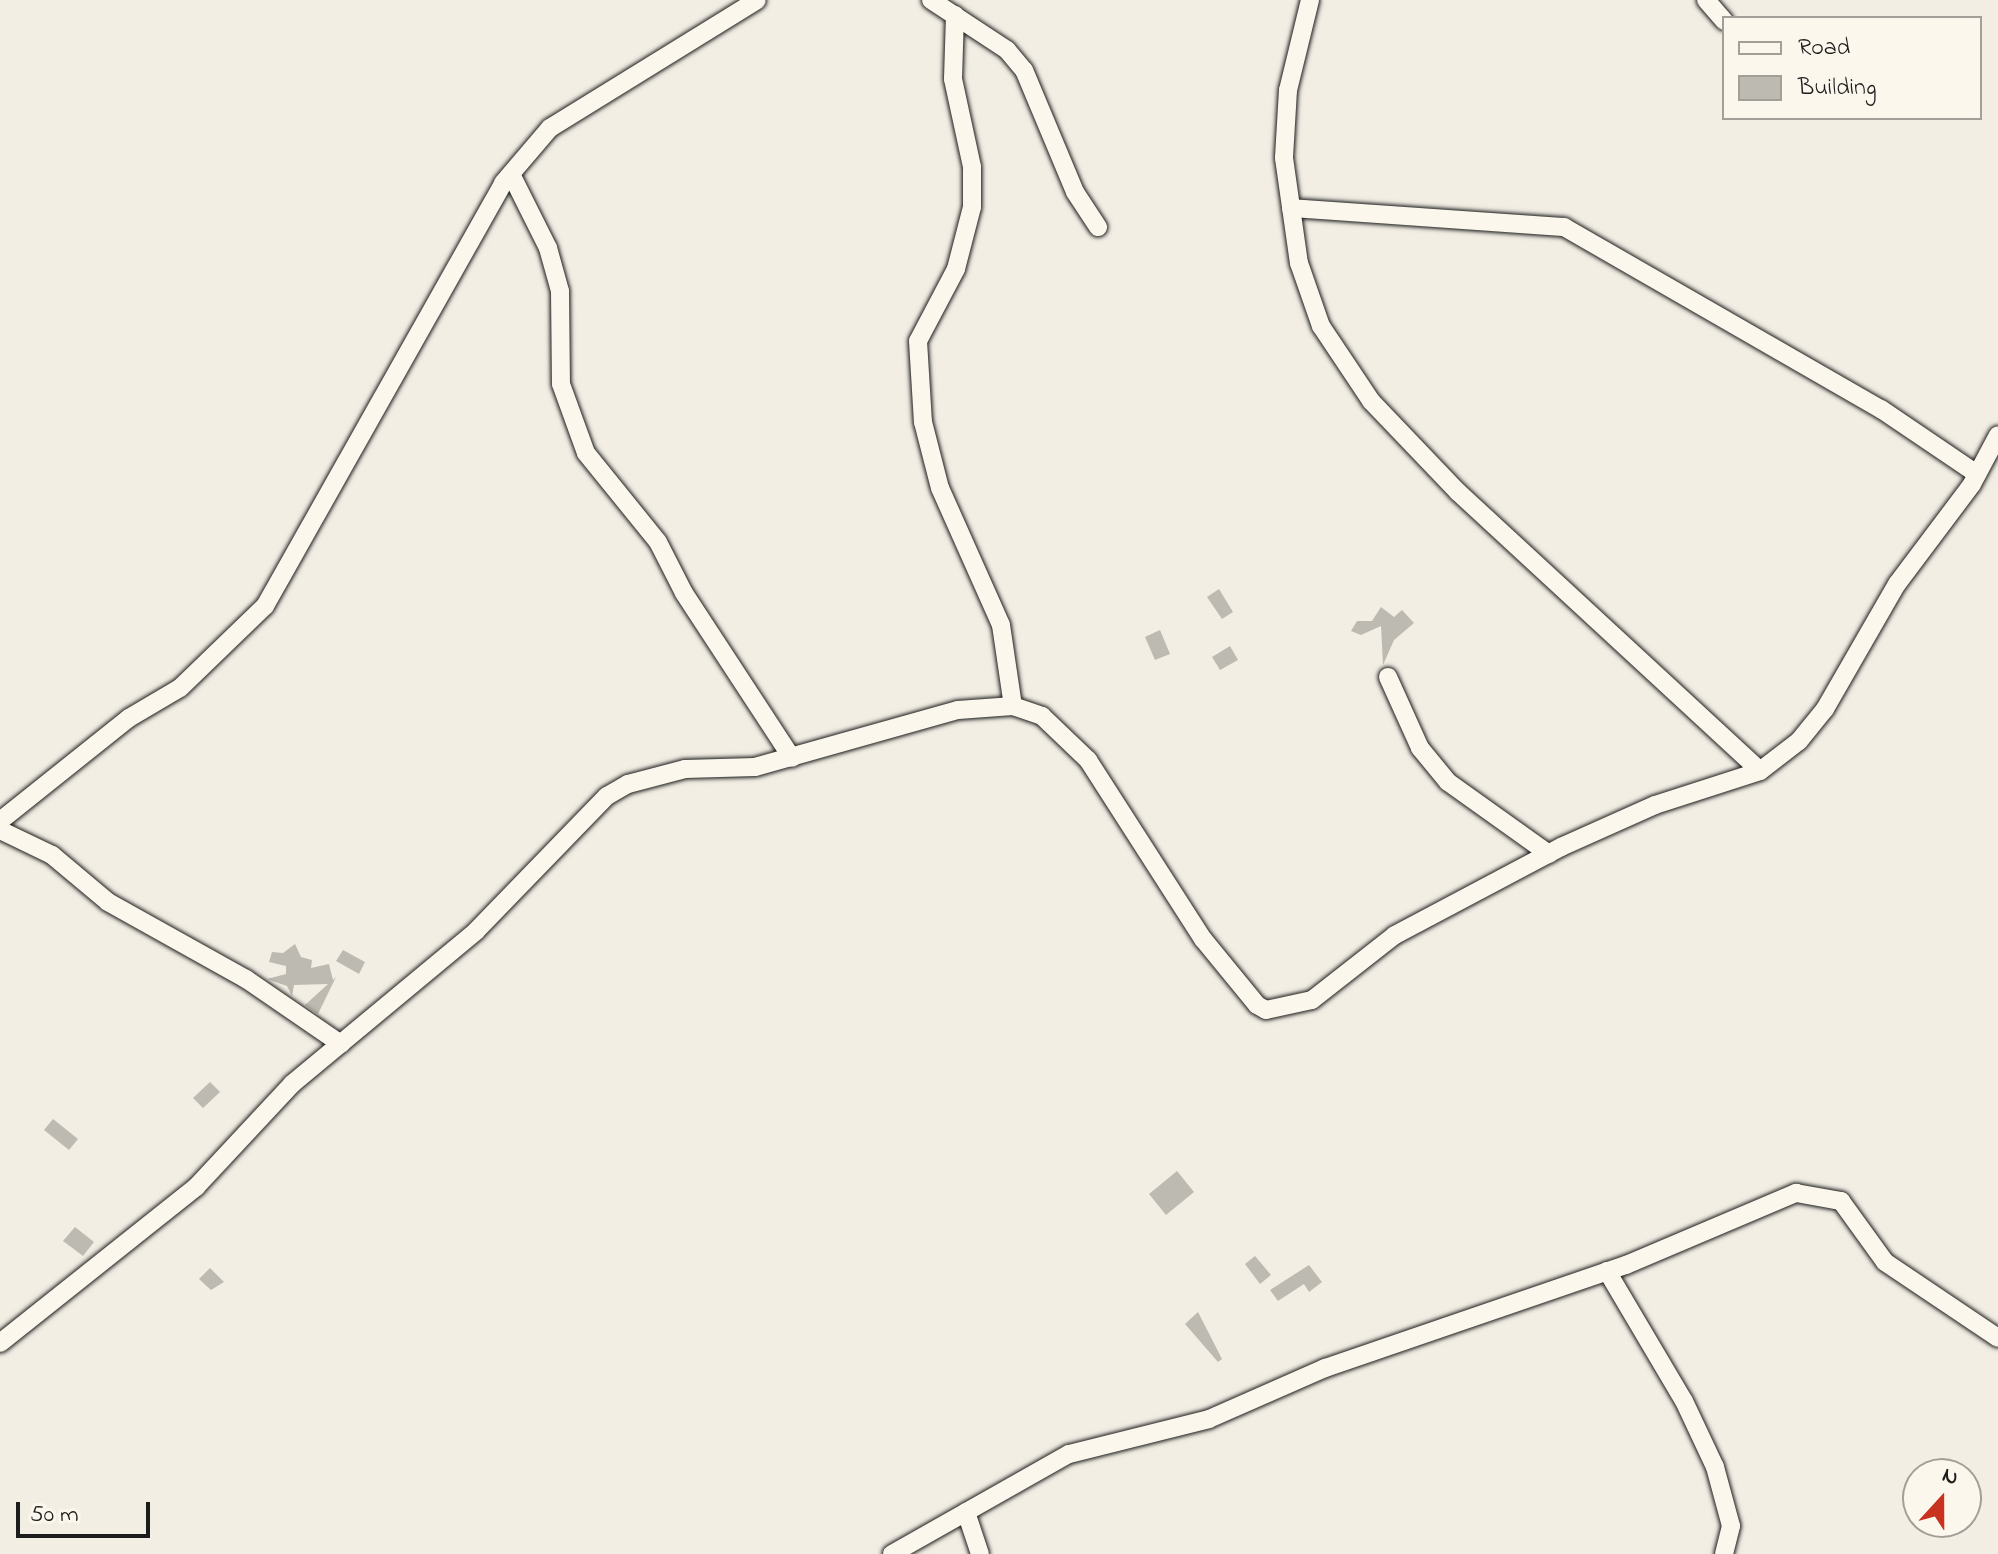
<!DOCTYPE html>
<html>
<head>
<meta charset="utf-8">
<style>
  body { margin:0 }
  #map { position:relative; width:1998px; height:1554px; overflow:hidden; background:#f2eee4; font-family:"Indie Flower",sans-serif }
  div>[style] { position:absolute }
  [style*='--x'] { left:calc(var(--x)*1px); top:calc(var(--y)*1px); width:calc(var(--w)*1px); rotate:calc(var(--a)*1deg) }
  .building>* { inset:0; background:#bdbab1 }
  .roads { filter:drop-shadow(0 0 2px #1c1c1c) drop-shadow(0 0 2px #1c1c1c) }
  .street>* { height:18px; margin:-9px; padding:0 9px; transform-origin:9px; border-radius:9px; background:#fbf7ec }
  span { translate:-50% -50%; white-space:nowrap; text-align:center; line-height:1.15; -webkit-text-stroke:8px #fbf7ec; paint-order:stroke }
  .legend { position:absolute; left:1722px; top:16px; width:260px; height:104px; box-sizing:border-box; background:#fbf7ec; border:2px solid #a29f99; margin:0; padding:10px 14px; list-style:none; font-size:24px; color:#1c1c1c }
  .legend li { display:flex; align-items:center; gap:16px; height:40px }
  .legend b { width:40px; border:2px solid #a29f99 }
  .north { position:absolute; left:1902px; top:1458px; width:80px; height:80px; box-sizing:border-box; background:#fbf7ec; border:2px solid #a29f99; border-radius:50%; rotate:21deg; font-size:22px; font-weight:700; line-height:32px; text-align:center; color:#1c1c1c }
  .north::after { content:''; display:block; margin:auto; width:28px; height:36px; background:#c8321e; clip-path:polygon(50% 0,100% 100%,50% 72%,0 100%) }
  .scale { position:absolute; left:16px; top:1502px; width:134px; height:36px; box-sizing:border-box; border:4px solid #1c1c1c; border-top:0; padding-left:10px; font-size:24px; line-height:28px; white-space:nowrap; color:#1c1c1c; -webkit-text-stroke:6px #fbf7ec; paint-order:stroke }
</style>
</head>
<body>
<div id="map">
  <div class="building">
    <div style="clip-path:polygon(1219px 589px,1233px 612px,1222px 619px,1207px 597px)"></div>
    <div style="clip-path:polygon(1381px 607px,1394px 617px,1402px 610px,1414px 623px,1394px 640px,1383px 665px,1381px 626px,1361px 635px,1351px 631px,1357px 621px,1372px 621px)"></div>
    <div style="clip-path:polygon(1160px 630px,1170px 654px,1155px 660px,1145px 637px)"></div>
    <div style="clip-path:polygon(1230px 646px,1238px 660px,1220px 670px,1212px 657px)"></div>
    <div style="clip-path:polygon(295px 944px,301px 957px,312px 960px,311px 968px,329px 964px,333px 980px,336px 977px,318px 1014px,305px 1005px,328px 984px,294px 985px,292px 996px,287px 986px,267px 979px,286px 974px,286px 966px,269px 962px,272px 952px,283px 953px)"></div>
    <div style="clip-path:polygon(343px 950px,365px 962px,359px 974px,336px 961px)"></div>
    <div style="clip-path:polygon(210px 1082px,220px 1092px,203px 1108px,193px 1098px)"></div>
    <div style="clip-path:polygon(53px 1119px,78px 1139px,69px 1150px,44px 1130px)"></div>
    <div style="clip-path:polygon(1177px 1171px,1194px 1192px,1166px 1215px,1149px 1194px)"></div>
    <div style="clip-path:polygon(75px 1227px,94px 1242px,83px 1256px,63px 1241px)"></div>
    <div style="clip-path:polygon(1255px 1256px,1271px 1275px,1260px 1284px,1245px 1264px)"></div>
    <div style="clip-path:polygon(1309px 1265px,1322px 1282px,1309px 1292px,1304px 1284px,1278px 1301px,1270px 1290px)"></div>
    <div style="clip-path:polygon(210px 1268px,224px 1282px,211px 1290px,199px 1279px)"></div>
    <div style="clip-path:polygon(1198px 1312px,1222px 1359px,1218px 1362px,1185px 1324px)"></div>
  </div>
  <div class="roads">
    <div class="street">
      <div style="--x:931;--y:0;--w:91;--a:33.3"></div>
      <div style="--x:1007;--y:50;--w:26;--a:50"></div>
      <div style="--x:1024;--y:70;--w:132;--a:67.3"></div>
      <div style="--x:1075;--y:192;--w:42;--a:56.7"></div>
      <div style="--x:1310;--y:0;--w:93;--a:103.7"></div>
      <div style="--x:1288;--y:90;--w:68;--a:93.4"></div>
      <div style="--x:1284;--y:158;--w:106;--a:81.9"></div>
      <div style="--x:1299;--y:263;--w:67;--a:70.8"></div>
      <div style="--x:1321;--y:326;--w:90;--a:56.3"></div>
      <div style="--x:1371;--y:401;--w:126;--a:46.3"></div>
      <div style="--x:1458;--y:492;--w:411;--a:42.7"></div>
      <div style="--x:1706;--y:0;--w:28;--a:49"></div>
      <div style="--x:955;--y:15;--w:64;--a:91.8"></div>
      <div style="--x:953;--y:79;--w:90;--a:77.8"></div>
      <div style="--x:972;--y:167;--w:40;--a:90"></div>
      <div style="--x:972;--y:207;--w:64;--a:104.5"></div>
      <div style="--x:956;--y:269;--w:81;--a:117.8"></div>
      <div style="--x:918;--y:341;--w:81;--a:86.5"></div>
      <div style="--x:923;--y:422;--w:68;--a:75.6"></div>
      <div style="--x:940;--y:488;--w:150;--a:66"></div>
      <div style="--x:1001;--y:625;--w:82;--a:81.6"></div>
      <div style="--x:511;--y:174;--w:83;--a:63.4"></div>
      <div style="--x:548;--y:248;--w:45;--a:74.4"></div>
      <div style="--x:560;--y:291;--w:93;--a:89.4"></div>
      <div style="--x:561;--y:384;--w:73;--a:70.1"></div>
      <div style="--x:586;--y:453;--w:114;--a:51"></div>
      <div style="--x:658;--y:542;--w:57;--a:63"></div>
      <div style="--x:684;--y:593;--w:197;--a:56.8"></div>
      <div style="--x:1291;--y:208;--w:274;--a:4"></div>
      <div style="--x:1564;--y:227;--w:366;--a:29.9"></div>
      <div style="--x:1881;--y:409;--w:116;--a:34.1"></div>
      <div style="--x:1388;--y:677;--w:78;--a:65.7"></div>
      <div style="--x:1420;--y:748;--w:44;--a:50.5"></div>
      <div style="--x:1448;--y:782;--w:124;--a:35.5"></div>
      <div style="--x:0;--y:821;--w:165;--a:-38.6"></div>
      <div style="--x:129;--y:718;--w:59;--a:-30.5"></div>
      <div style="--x:180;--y:688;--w:118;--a:-44"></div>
      <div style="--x:265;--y:606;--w:485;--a:-60.6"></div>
      <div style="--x:503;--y:183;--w:72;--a:-49.5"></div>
      <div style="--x:550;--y:128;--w:243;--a:-31.7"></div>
      <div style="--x:0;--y:830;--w:58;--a:25.7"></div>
      <div style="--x:52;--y:855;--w:73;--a:40"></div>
      <div style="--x:108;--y:902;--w:158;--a:29.2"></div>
      <div style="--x:246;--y:979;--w:115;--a:34.4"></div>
      <div style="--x:1607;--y:1271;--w:151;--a:59.4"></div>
      <div style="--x:1684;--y:1401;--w:73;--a:64.8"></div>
      <div style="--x:1715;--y:1467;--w:61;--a:74.8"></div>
      <div style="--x:1731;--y:1526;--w:29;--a:104"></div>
      <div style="--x:0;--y:1343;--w:251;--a:-38.5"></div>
      <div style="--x:196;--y:1187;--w:141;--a:-47"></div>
      <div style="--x:292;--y:1084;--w:239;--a:-39.7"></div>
      <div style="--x:476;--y:931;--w:188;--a:-45.9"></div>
      <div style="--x:607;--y:796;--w:24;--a:-30"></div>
      <div style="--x:628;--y:784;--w:59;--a:-14.7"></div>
      <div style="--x:685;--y:769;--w:70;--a:-1.6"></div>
      <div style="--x:755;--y:767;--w:211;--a:-15.7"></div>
      <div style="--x:958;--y:710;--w:55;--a:-4.2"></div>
      <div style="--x:1013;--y:706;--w:31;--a:19"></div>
      <div style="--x:1042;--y:716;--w:64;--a:43.7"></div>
      <div style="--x:1088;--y:760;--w:213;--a:57.3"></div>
      <div style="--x:1203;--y:939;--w:85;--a:50.7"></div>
      <div style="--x:1257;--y:1005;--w:10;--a:29"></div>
      <div style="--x:1266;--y:1010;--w:47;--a:-12.3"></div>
      <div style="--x:1312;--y:1000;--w:105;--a:-38.1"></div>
      <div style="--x:1395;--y:935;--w:188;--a:-27.9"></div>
      <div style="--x:1561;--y:847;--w:103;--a:-24.1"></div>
      <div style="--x:1655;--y:805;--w:110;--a:-17.9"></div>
      <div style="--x:1760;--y:771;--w:49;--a:-37.6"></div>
      <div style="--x:1799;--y:741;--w:41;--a:-50.9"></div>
      <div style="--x:1825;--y:709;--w:144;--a:-60.1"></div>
      <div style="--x:1897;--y:584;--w:125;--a:-53.1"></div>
      <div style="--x:1972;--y:484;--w:55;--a:-62"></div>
      <div style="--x:966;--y:1512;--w:44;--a:71.6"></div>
      <div style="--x:892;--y:1554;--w:203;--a:-29.5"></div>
      <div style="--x:1069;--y:1454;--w:144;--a:-14"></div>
      <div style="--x:1209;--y:1419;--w:127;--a:-23.7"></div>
      <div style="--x:1325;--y:1368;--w:318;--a:-18.9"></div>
      <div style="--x:1626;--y:1265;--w:185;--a:-23"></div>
      <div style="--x:1796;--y:1193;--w:46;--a:10.1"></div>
      <div style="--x:1841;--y:1201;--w:75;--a:54.2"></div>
      <div style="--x:1885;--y:1262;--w:136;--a:33.9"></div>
    </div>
  </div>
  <ul class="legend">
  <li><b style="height:10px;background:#fbf7ec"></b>Road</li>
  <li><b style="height:22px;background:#bdbab1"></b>Building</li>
  </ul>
  <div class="north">N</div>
  <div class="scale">50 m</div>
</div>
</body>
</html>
